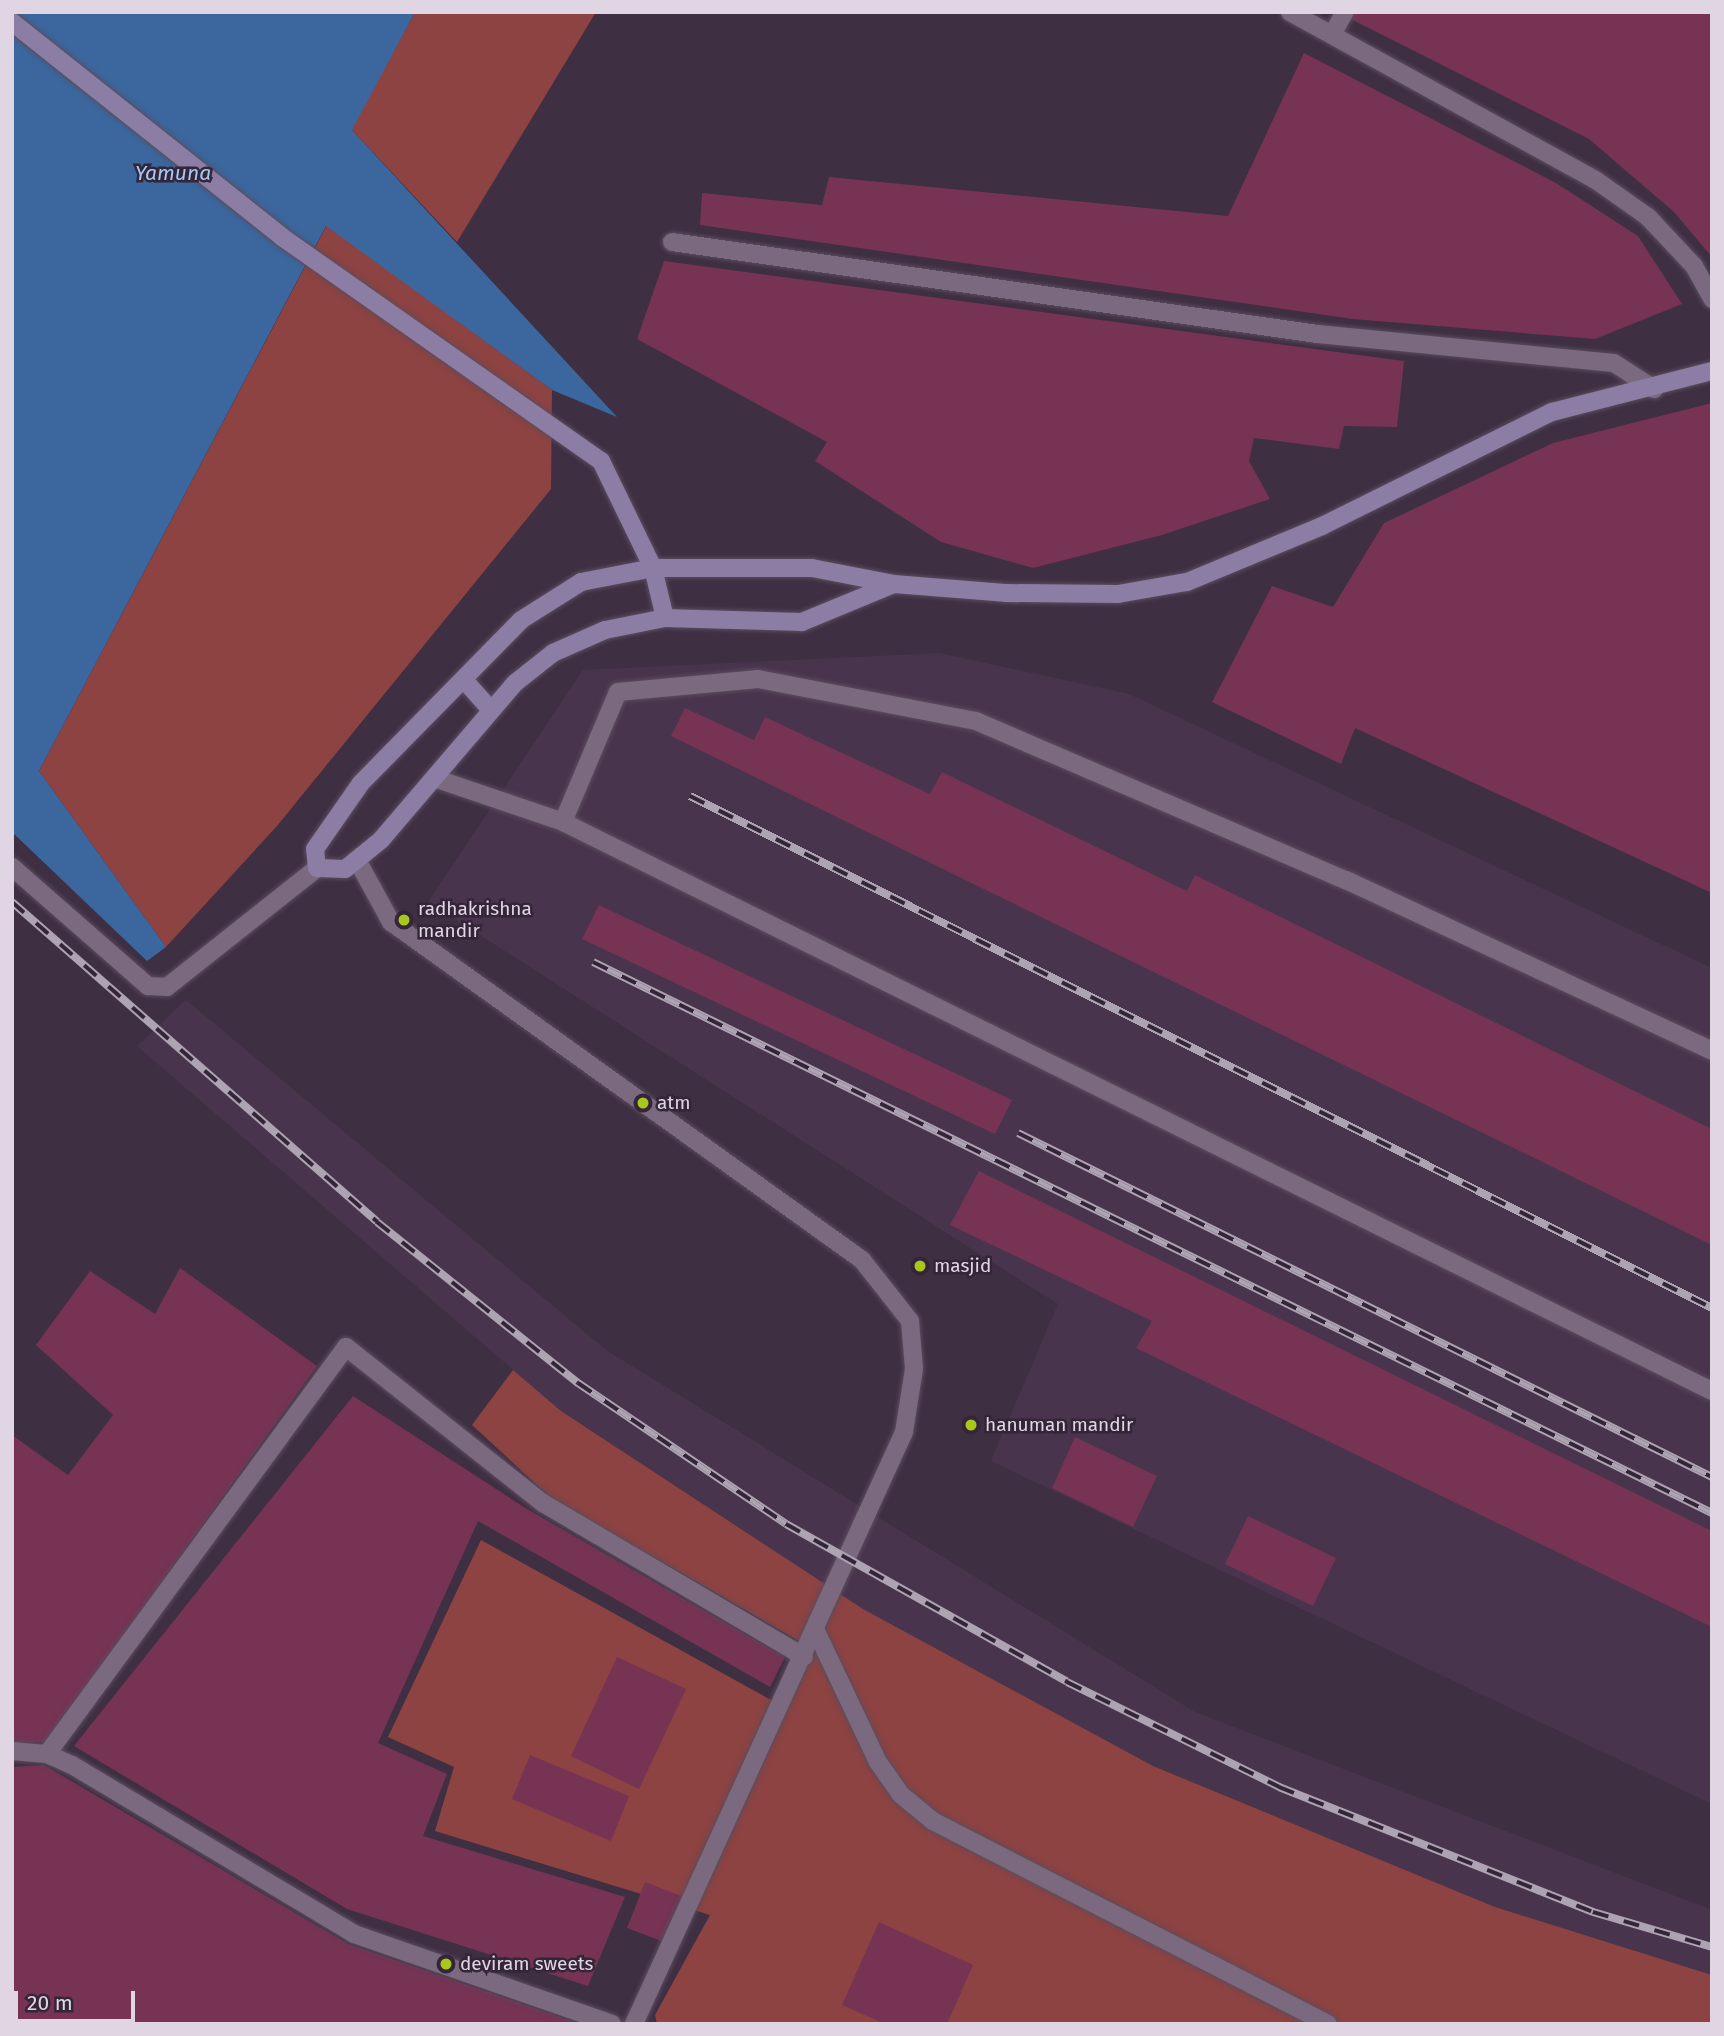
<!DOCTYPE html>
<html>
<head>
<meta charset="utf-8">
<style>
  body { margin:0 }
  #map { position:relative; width:1724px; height:2036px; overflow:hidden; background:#3f2f43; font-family:"Fira Sans",sans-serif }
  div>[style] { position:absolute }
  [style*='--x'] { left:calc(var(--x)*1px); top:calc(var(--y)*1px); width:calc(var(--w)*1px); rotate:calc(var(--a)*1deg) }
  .built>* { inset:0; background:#49344e }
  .green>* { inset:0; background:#8d4341 }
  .water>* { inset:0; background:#3b679e }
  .building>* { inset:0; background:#763354 }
  .roads { filter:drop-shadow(0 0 2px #5a4c5d) drop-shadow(0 0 2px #5a4c5d) }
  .service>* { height:18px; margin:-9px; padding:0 9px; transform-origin:9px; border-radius:9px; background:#7b6980 }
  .minor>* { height:18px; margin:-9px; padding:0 9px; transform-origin:9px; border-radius:9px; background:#7b6980 }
  .secondary>* { height:18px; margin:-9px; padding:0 9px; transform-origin:9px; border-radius:9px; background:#8b7da3 }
  .rail>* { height:8px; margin-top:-4px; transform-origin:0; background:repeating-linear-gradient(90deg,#352539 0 16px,#aea3b2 0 32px); box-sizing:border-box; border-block:2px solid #aea3b2 }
  .dots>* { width:19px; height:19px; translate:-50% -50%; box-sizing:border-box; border:4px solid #352539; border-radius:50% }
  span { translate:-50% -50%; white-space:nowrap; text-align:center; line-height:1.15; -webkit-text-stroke:5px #352539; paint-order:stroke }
  .poi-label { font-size:19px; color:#e0d6e3 }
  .left { translate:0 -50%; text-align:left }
  .water-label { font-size:21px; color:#a3c9f9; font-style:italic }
  .frame { position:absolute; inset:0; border:14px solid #e0d6e3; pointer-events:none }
  .scale { position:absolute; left:14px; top:1991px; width:121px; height:32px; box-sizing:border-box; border:4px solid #e0d6e3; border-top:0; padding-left:9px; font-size:21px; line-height:24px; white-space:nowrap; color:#e0d6e3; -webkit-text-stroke:5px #352539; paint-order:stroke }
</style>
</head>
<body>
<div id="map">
  <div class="built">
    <div style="clip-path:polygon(939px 653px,1129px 694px,1712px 968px,1712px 1804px,991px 1461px,1058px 1304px,428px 902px,583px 670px)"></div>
    <div style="clip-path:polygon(186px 1000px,606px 1350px,1195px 1712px,1712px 1910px,1712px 1975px,1495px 1907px,1153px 1766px,863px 1609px,561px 1411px,137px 1046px)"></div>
  </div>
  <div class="green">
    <div style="clip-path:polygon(415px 12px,596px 12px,457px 242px,351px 129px)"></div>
    <div style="clip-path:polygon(327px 225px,552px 390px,551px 489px,277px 826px,166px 947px,39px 771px)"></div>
    <div style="clip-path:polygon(513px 1370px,561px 1411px,863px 1609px,1153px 1766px,1495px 1907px,1712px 1975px,1712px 2024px,657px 2024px,655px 2015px,710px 1915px,435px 1831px,454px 1767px,388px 1737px,481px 1540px,773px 1701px,799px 1641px,551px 1498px,472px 1425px)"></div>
  </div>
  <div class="water">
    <div style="clip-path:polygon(12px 12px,415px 12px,352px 130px,617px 417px,552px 390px,326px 226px,39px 771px,166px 947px,147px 961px,12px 832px)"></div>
  </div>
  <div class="building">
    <div style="clip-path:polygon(1337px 12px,1712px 12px,1712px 257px,1674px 212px,1589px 139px)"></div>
    <div style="clip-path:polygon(1304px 53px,1556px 183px,1638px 236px,1682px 304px,1595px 339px,1353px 319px,700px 225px,702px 193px,822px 205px,829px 177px,1228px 216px)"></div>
    <div style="clip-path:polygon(664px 261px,1404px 361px,1397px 427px,1344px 426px,1339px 449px,1254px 438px,1249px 461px,1270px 499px,1162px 535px,1033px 568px,941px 542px,815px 461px,827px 442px,637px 339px)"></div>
    <div style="clip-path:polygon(1712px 403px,1712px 893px,1355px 728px,1341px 764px,1212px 702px,1272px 586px,1333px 607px,1384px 523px,1553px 443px)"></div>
    <div style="clip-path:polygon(685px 708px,754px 740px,765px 717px,930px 794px,942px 772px,1187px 891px,1195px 875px,1712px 1129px,1712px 1245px,671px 736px)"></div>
    <div style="clip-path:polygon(599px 905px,1012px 1100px,995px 1134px,582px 939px)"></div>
    <div style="clip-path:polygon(979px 1171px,1712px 1531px,1712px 1627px,1136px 1348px,1152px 1321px,950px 1225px)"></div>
    <div style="clip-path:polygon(180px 1268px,317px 1366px,46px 1742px,12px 1743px,12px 1435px,68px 1475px,113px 1415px,36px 1345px,90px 1271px,155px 1314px)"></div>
    <div style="clip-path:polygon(353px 1396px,527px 1509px,785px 1657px,770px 1687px,478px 1521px,378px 1743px,447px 1774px,423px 1836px,625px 1897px,588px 1986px,347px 1909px,74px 1746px)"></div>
    <div style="clip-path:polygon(1075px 1437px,1157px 1476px,1133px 1527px,1052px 1488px)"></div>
    <div style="clip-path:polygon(1248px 1516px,1336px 1558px,1313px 1606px,1225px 1564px)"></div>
    <div style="clip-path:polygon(617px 1657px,686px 1689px,639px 1789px,571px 1756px)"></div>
    <div style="clip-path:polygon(530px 1755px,629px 1796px,611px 1841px,512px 1799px)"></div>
    <div style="clip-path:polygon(44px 1765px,348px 1944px,581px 2024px,12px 2024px,12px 1767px)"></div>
    <div style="clip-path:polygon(645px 1882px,681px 1896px,664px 1942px,627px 1928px)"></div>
    <div style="clip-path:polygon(879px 1922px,973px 1965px,947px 2024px,885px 2024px,842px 2005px)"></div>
  </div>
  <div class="roads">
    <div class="service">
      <div style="--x:434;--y:778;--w:136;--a:18.8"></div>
      <div style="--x:563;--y:822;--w:141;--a:-67.1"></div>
      <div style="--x:618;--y:692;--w:141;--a:-5.3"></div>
      <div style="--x:758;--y:679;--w:222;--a:10.9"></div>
      <div style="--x:976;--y:721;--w:403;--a:23.3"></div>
      <div style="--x:1346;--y:880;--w:404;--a:25"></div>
      <div style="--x:563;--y:822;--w:1282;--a:26.35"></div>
    </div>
    <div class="minor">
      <div style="--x:1290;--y:12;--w:350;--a:28.8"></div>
      <div style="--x:1597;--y:181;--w:62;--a:35.2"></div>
      <div style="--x:1648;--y:217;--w:67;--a:46.8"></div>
      <div style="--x:1694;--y:266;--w:38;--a:61"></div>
      <div style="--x:1332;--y:35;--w:26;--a:-61"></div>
      <div style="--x:672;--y:242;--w:653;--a:8.11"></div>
      <div style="--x:1318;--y:334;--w:297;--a:5.6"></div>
      <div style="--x:1614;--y:363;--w:48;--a:33"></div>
      <div style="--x:357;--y:860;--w:71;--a:61.3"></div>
      <div style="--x:391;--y:922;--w:580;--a:35.66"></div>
      <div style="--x:862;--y:1260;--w:78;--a:51.8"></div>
      <div style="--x:910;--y:1321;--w:48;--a:85.2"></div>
      <div style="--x:914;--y:1369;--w:64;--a:99"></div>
      <div style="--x:904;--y:1432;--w:651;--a:114.52"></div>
      <div style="--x:12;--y:867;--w:181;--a:41.2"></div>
      <div style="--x:148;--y:986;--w:19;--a:3"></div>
      <div style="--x:167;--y:987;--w:191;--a:-38.4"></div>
      <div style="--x:816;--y:1631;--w:145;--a:64.7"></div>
      <div style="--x:878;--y:1762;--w:39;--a:55"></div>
      <div style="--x:900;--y:1794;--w:43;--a:39.3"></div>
      <div style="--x:933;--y:1821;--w:444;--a:27.2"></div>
      <div style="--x:12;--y:1751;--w:35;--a:5"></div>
      <div style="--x:47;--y:1754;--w:27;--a:24"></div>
      <div style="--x:72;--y:1765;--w:329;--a:30.9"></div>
      <div style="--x:354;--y:1934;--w:273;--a:19.2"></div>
      <div style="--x:47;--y:1754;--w:505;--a:-53.7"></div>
      <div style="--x:346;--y:1347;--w:251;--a:38.4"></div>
      <div style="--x:543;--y:1503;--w:303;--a:30.5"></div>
    </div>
    <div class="secondary">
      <div style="--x:12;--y:22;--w:345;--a:38.5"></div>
      <div style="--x:282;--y:237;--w:390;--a:35.1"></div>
      <div style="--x:601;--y:461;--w:119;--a:64.1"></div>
      <div style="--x:653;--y:568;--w:51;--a:76.5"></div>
      <div style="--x:894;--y:584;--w:100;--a:157.6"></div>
      <div style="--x:802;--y:622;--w:137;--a:-178.3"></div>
      <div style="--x:665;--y:618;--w:61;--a:168.7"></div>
      <div style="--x:605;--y:630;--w:57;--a:156.1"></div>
      <div style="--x:553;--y:653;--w:48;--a:141.7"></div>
      <div style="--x:515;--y:683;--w:206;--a:130.5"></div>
      <div style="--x:381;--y:840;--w:46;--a:141.1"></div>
      <div style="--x:345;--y:869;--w:28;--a:-178"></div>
      <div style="--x:317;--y:868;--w:19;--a:-96"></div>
      <div style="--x:315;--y:849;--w:80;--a:-55.1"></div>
      <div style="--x:361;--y:783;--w:228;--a:-45.5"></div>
      <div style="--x:521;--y:620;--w:71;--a:-32.3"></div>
      <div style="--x:581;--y:582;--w:73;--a:-11"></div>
      <div style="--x:653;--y:568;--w:159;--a:0"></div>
      <div style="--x:812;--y:568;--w:84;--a:11"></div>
      <div style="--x:894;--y:584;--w:111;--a:4.6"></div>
      <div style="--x:1005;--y:593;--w:113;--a:0.5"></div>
      <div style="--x:1118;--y:594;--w:70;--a:-9.9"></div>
      <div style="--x:1187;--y:582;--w:146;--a:-22.5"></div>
      <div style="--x:1322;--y:526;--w:257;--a:-26.4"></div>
      <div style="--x:1552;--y:412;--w:165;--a:-14.4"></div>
      <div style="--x:464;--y:680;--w:40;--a:48"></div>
    </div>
  </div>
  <div class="rail">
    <div style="--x:690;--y:796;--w:1143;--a:26.61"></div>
    <div style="--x:12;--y:902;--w:485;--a:41.2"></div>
    <div style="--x:377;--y:1222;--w:258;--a:38.7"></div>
    <div style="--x:578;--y:1383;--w:251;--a:34.1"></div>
    <div style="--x:786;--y:1524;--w:322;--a:29.3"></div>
    <div style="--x:1067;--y:1682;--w:237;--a:26.3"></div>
    <div style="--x:1279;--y:1787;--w:338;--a:21.7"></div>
    <div style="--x:1593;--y:1912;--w:124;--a:16.4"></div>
    <div style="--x:593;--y:962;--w:1247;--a:26.22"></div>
    <div style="--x:1018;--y:1133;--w:775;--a:26.37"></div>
  </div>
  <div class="dots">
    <div style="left:404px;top:920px;background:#a8c71c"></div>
    <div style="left:643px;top:1103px;background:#a8c71c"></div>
    <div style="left:920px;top:1266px;background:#a8c71c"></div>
    <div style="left:971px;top:1425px;background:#a8c71c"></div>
    <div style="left:446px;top:1964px;background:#a8c71c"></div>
  </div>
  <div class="poi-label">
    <span class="left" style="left:418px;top:920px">radhakrishna<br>mandir</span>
    <span class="left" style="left:657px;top:1103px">atm</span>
    <span class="left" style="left:934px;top:1266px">masjid</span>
    <span class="left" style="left:985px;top:1425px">hanuman mandir</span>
    <span class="left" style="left:460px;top:1964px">deviram sweets</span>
  </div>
  <div class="water-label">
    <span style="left:173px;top:173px">Yamuna</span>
  </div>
  <div class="frame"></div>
  <div class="scale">20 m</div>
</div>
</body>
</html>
